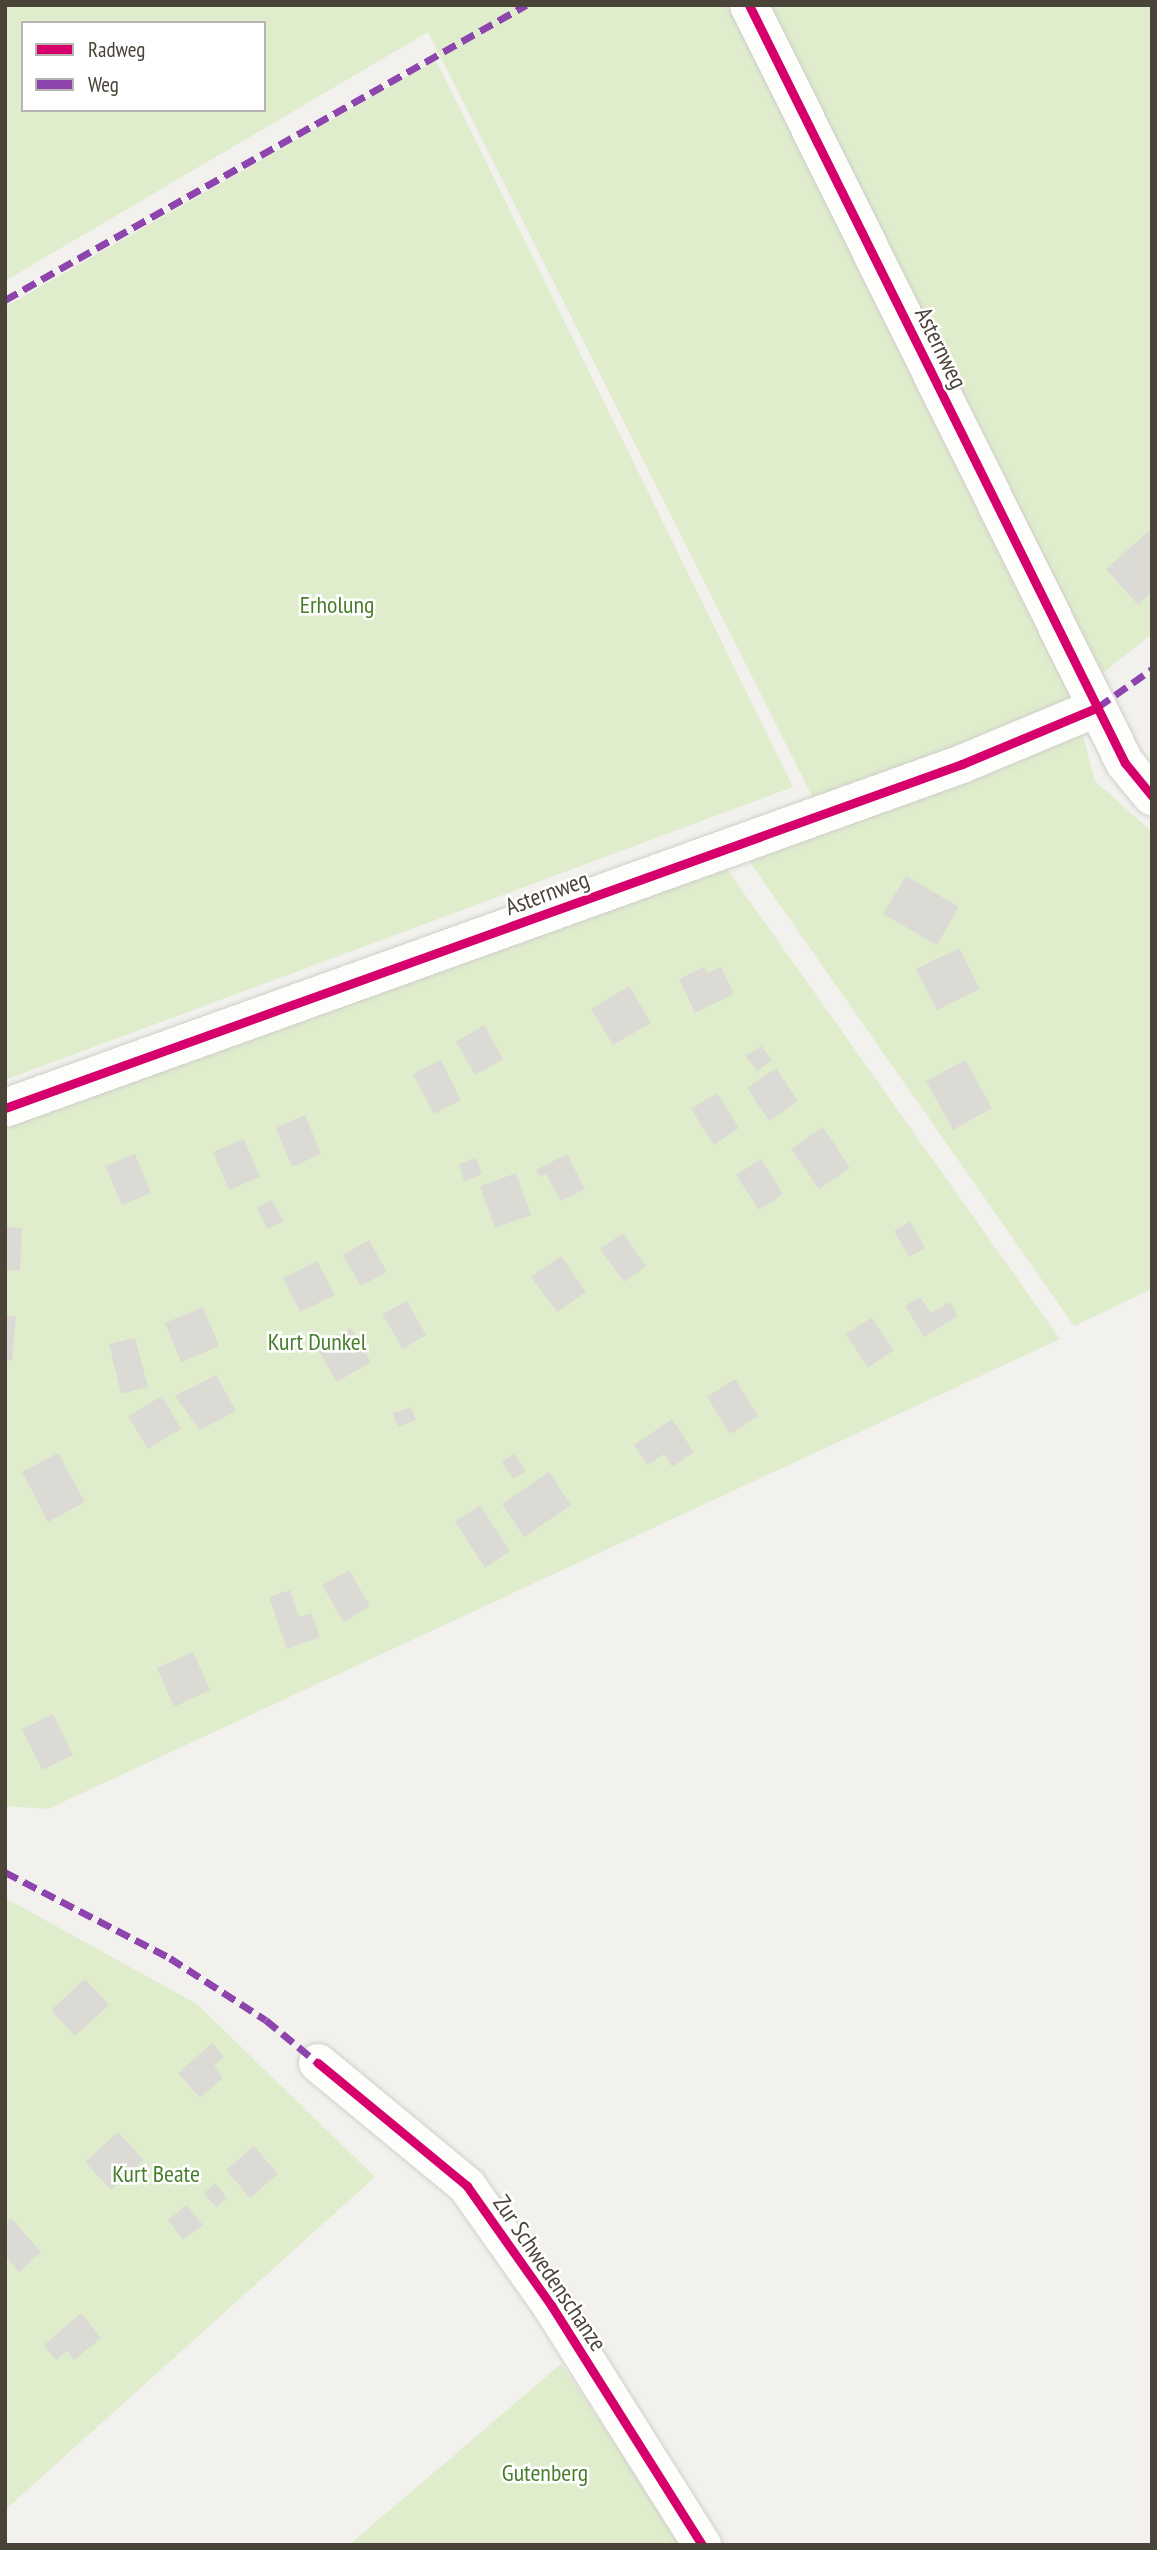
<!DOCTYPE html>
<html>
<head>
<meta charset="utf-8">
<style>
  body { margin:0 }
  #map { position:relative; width:1157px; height:2550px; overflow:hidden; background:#f2f1ed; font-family:"PT Sans Narrow",sans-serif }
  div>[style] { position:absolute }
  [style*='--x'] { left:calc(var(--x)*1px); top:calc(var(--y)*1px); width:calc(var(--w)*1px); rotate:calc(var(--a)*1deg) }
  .green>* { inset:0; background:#dfedcd }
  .building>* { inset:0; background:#dcdad5 }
  .roads { filter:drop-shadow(0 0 2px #d0cfca) drop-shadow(0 0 2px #d0cfca) }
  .minor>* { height:38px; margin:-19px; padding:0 19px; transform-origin:19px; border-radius:19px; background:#fdfdfc }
  .quiet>* { height:7px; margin-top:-3.5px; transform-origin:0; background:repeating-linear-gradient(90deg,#8e44ad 0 14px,transparent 0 21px) }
  .cycleway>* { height:9px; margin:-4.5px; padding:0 4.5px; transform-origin:4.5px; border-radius:4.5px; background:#d6006c }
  span { translate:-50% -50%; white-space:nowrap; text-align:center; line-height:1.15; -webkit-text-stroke:5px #fff; paint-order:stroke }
  .street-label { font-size:24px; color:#4a4338 }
  .park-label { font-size:24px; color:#477e29 }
  .frame { position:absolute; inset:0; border:7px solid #4a4338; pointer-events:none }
  .legend { position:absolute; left:21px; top:21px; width:245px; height:91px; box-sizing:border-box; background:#fff; border:2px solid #b7b4af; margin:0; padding:9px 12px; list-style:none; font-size:21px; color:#4a4338 }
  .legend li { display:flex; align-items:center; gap:14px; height:35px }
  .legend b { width:35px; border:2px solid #b7b4af }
</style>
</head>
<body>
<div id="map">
  <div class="green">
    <div style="clip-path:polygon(evenodd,5px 5px,1152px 5px,1152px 634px,1073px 697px,1095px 781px,1152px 832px,1152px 1289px,1074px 1326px,740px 848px,821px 814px,428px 32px,5px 281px,5px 5px,23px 23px,264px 23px,264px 110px,23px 110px,23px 23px)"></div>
    <div style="clip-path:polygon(436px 60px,793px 787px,5px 1080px,5px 307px)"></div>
    <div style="clip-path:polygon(724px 865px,1060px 1339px,48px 1809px,5px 1806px,5px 1126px)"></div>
    <div style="clip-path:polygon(5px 1898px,197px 2004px,375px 2177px,5px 2510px)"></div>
    <div style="clip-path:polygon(561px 2364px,684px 2545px,349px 2545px)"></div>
  </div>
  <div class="building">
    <div style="clip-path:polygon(1152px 528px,1152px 592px,1138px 605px,1106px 569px)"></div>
    <div style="clip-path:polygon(906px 876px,959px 907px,937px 945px,883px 914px)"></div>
    <div style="clip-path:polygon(959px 948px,980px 989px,937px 1010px,916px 969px)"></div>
    <div style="clip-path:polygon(704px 967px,707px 973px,721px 967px,734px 994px,695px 1013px,679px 979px)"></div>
    <div style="clip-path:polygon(629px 986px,651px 1023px,613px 1045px,591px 1009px)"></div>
    <div style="clip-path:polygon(484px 1025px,503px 1059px,475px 1075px,456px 1042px)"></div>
    <div style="clip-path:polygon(761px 1046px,772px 1060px,757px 1071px,746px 1056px)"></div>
    <div style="clip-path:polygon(441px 1060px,461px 1100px,434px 1114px,413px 1074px)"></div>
    <div style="clip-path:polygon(965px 1060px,992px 1108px,953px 1130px,926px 1081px)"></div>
    <div style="clip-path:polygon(776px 1068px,798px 1101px,769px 1121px,747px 1088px)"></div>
    <div style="clip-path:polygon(717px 1093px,739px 1128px,714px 1145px,691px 1109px)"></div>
    <div style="clip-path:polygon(305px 1115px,321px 1154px,292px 1167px,276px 1128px)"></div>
    <div style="clip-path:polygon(823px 1127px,850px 1168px,819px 1189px,791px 1149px)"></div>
    <div style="clip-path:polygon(244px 1139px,260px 1177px,229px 1190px,213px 1152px)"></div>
    <div style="clip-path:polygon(135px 1154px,151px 1193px,122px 1205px,105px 1166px)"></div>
    <div style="clip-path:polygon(567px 1154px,585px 1189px,561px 1201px,546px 1174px,540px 1177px,536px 1170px)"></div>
    <div style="clip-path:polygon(476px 1158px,482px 1174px,464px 1181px,459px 1164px)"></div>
    <div style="clip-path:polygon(761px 1159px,783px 1194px,759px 1210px,736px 1175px)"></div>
    <div style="clip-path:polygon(516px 1173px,531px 1215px,495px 1228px,480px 1186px)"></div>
    <div style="clip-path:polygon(272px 1200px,284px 1221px,267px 1229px,257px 1208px)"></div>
    <div style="clip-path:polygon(910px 1221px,925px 1248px,909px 1257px,894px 1231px)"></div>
    <div style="clip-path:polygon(5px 1227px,22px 1228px,20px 1271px,5px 1270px)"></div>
    <div style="clip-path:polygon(623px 1233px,646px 1266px,624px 1282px,600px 1249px)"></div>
    <div style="clip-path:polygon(369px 1240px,387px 1272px,361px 1286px,343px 1255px)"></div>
    <div style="clip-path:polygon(561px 1256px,586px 1292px,557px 1312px,531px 1277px)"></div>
    <div style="clip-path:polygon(317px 1261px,335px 1295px,300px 1312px,283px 1278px)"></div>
    <div style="clip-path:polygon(920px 1297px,931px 1313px,950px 1302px,958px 1316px,924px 1337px,905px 1306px)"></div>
    <div style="clip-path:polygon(407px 1301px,426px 1335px,403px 1349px,382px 1314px)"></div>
    <div style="clip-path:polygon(203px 1307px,219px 1346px,181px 1362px,165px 1323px)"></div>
    <div style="clip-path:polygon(5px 1315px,16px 1316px,12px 1361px,5px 1360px)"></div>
    <div style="clip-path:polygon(871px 1318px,894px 1350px,868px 1368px,846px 1334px)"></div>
    <div style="clip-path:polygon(351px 1328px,371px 1362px,337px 1382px,317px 1348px)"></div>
    <div style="clip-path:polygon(135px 1338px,148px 1387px,121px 1394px,109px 1344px)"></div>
    <div style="clip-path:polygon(216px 1375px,236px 1411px,200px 1430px,175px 1396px)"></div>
    <div style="clip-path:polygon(735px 1379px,758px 1416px,730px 1434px,707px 1397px)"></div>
    <div style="clip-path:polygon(162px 1396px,181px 1429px,148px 1449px,128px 1416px)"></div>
    <div style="clip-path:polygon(411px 1407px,416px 1420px,398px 1427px,393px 1413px)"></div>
    <div style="clip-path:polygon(672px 1419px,694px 1452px,672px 1467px,664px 1454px,648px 1465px,634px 1445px)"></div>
    <div style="clip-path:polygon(58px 1453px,85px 1502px,48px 1522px,22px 1472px)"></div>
    <div style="clip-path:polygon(514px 1454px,526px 1471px,513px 1479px,502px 1462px)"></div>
    <div style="clip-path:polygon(549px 1472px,571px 1505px,524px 1537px,502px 1504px)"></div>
    <div style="clip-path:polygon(480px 1505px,510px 1551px,485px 1568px,455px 1522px)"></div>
    <div style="clip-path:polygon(349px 1570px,370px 1606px,344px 1622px,322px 1585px)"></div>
    <div style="clip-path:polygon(290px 1590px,299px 1617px,311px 1613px,320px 1637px,287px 1649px,269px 1597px)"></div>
    <div style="clip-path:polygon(193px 1652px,210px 1690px,174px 1707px,157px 1668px)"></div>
    <div style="clip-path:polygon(53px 1714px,73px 1755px,42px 1770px,22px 1729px)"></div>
    <div style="clip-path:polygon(85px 1979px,109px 2005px,75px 2036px,51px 2010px)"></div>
    <div style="clip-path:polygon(212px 2043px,224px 2057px,214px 2066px,223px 2078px,200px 2098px,178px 2073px)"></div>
    <div style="clip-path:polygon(118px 2132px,144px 2160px,111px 2190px,85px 2162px)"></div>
    <div style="clip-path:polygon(254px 2146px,278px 2174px,250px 2198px,226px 2170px)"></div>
    <div style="clip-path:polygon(215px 2183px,227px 2198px,216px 2207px,204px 2193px)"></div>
    <div style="clip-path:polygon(187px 2205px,203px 2225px,183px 2240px,168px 2220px)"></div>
    <div style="clip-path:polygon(11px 2218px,41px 2252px,19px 2272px,5px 2256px,5px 2224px)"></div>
    <div style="clip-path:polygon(81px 2313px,101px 2338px,74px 2360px,67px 2351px,56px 2360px,44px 2345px)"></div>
  </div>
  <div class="roads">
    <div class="minor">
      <div style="--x:749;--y:5;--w:846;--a:63.62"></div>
      <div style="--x:1125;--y:763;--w:43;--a:50.7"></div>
      <div style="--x:5;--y:1108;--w:1017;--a:-19.77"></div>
      <div style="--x:962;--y:764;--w:147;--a:-22.7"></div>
      <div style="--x:318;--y:2063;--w:193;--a:39.5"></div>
      <div style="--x:467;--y:2186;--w:146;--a:54.8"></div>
      <div style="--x:551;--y:2305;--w:284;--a:57.8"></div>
    </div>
  </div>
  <div class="quiet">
    <div style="--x:5;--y:300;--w:599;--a:-29.52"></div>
    <div style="--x:1098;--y:707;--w:66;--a:-35.1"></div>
    <div style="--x:5;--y:1872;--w:186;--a:27.5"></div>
    <div style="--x:170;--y:1958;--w:114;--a:32.9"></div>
    <div style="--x:266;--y:2020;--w:67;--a:39.6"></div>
  </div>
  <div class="cycleway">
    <div style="--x:749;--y:5;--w:846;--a:63.62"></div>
    <div style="--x:1125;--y:763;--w:43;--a:50.7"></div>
    <div style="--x:5;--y:1108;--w:1017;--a:-19.77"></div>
    <div style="--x:962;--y:764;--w:147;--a:-22.7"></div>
    <div style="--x:318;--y:2063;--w:193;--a:39.5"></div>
    <div style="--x:467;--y:2186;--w:146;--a:54.8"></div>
    <div style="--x:551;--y:2305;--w:284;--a:57.8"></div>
  </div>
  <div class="street-label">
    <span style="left:941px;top:348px;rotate:64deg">Asternweg</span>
    <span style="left:547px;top:893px;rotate:-20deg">Asternweg</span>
    <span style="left:550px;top:2273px;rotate:56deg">Zur Schwedenschanze</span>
  </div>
  <div class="park-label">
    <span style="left:337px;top:605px">Erholung</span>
    <span style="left:317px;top:1342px">Kurt Dunkel</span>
    <span style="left:156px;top:2174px">Kurt Beate</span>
    <span style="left:545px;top:2473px">Gutenberg</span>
  </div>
  <div class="frame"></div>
  <ul class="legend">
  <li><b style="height:9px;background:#d6006c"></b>Radweg</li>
  <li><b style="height:9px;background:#8e44ad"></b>Weg</li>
  </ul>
</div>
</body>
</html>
